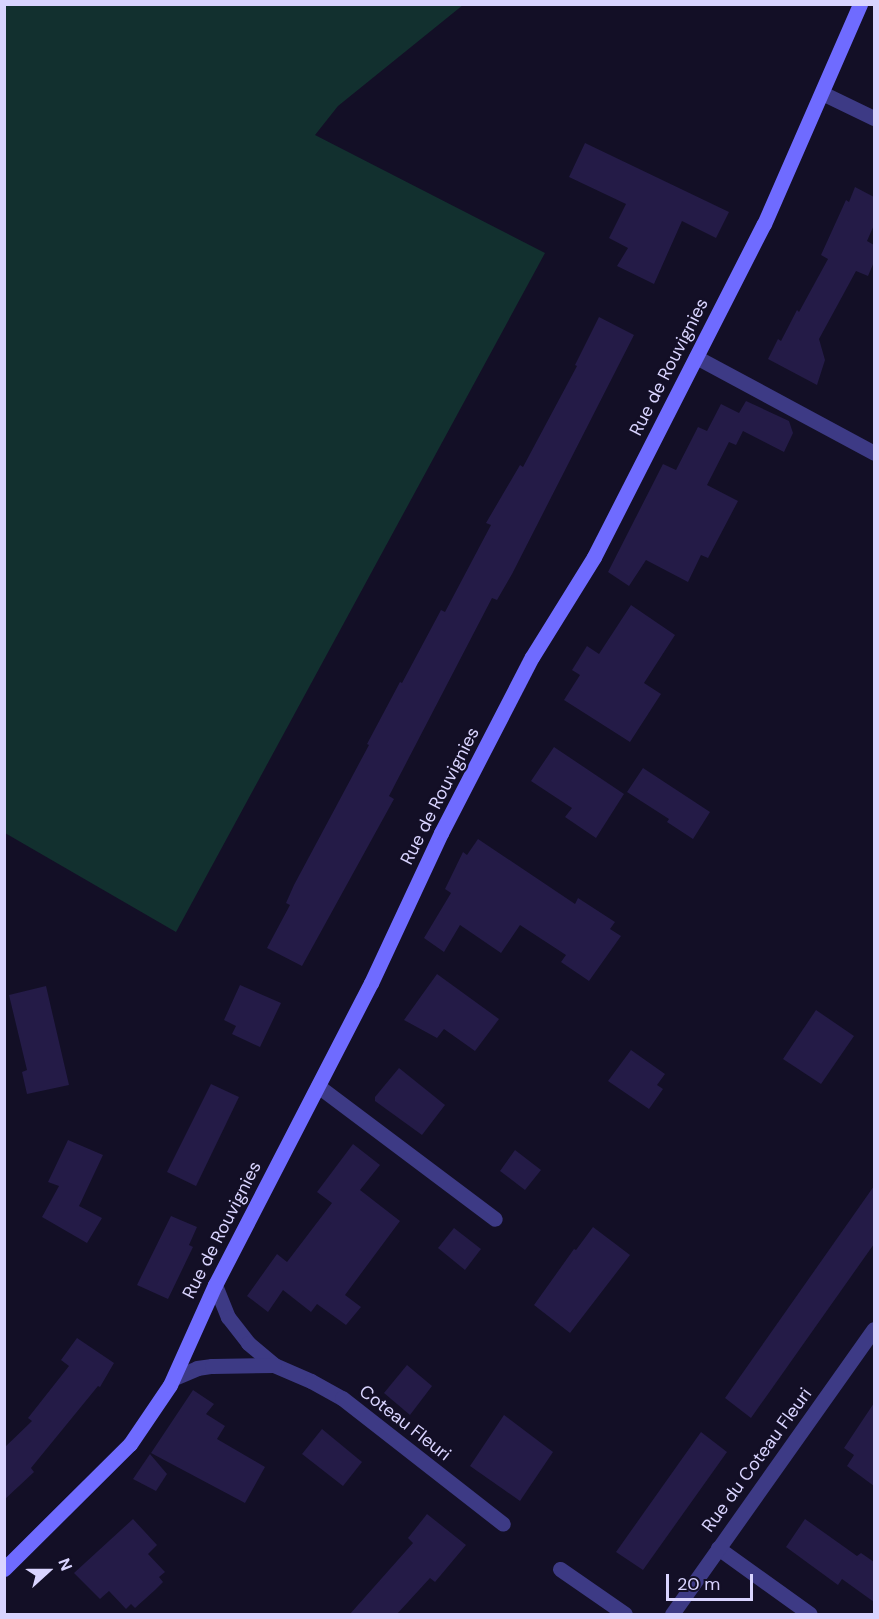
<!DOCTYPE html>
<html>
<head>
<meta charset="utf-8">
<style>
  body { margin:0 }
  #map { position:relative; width:879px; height:1619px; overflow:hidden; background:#130f26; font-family:"DM Sans",sans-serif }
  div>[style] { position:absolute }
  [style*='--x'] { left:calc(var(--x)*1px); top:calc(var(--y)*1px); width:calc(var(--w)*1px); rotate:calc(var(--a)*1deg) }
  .green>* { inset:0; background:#12302f }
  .building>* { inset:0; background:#241b47 }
  .lane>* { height:15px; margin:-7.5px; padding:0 7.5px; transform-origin:7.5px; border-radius:7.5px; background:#3d3a85 }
  .street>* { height:15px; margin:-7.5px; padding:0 7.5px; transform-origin:7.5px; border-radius:7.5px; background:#3d3a85 }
  .secondary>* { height:15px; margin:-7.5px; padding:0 7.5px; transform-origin:7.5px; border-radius:7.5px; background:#6f6bff }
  span { translate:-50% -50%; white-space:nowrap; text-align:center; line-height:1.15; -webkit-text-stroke:4.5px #130f26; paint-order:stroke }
  .street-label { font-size:18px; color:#d9d4ff }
  .frame { position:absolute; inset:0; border:6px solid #d9d4ff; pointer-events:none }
  .north { position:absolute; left:18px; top:1541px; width:60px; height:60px; -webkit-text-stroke:4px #130f26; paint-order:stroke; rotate:69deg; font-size:16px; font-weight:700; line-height:24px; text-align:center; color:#d9d4ff }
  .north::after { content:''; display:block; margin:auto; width:21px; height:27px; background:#d9d4ff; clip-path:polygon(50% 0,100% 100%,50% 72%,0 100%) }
  .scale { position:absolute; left:666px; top:1574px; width:87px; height:27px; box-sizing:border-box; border:3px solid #d9d4ff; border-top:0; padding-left:8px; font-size:18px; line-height:21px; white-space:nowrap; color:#d9d4ff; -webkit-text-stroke:4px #130f26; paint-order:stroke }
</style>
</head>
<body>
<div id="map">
  <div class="green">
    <div style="clip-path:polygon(5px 4px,463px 5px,338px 106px,315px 135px,545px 253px,176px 932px,5px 833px)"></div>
  </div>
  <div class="building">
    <div style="clip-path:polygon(585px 143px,729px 212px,716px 238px,682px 221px,654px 284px,617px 266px,628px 248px,609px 238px,626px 204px,569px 177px)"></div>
    <div style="clip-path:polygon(855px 187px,874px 197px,874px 225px,867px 241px,874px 245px,874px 262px,868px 276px,856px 271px,819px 339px,825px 360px,817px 385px,768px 359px,778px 339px,781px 341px,797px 310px,799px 312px,828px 259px,821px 255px,846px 200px,849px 202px)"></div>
    <div style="clip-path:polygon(599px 317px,634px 335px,512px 574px,497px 600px,492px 598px,389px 796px,394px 799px,302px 966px,267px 948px,290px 905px,286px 903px,294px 885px,369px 745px,367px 744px,400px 682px,402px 683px,441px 610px,445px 612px,491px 525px,486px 523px,520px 465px,523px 467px,577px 366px,575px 365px)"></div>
    <div style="clip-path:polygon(746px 401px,789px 421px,793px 433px,784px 452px,743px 431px,736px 445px,729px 442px,707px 485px,738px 501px,708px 558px,701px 555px,688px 582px,646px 560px,629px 586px,608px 572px,663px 464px,676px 470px,698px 427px,707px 431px,721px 404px,739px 413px)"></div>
    <div style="clip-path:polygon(631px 605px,675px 635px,644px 683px,661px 694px,630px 742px,564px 700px,580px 675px,572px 670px,587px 646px,599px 654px)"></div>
    <div style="clip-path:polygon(554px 747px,624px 794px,596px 838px,565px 817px,572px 808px,531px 781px)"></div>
    <div style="clip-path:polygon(643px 768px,710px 812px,693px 839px,667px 822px,669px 819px,627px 792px)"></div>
    <div style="clip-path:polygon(478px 839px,575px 904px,578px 898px,615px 922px,610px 929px,621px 936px,589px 981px,561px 962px,566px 955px,520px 925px,501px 953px,460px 925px,444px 952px,424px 938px,451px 893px,445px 889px,463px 852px,467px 855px)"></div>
    <div style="clip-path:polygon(437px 974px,499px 1019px,475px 1051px,444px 1029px,437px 1038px,404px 1020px)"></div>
    <div style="clip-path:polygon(240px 985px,281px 1003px,260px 1047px,232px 1034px,236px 1026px,224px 1020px)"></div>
    <div style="clip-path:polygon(46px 986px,69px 1085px,27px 1094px,22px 1072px,27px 1070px,9px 995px)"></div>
    <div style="clip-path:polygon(816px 1010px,854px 1036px,821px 1084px,783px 1059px)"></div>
    <div style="clip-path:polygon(631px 1050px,665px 1074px,657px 1085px,663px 1089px,649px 1109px,608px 1081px)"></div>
    <div style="clip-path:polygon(399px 1068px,445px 1105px,422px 1135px,375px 1101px,375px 1097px)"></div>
    <div style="clip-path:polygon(211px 1084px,239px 1097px,196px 1186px,167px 1172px)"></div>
    <div style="clip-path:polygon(68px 1140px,103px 1155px,79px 1206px,102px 1218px,87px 1243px,42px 1217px,59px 1186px,48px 1182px)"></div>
    <div style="clip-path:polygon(353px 1144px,380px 1165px,360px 1190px,400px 1221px,345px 1295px,361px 1307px,346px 1325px,317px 1304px,311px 1312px,283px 1290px,268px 1312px,247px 1296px,277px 1254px,287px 1262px,332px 1203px,317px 1192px)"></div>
    <div style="clip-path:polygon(515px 1150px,541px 1170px,525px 1190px,500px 1171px)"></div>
    <div style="clip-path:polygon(874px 1186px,874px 1244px,751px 1418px,725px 1398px)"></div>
    <div style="clip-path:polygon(171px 1216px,197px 1227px,189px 1245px,193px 1247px,168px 1299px,137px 1285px)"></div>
    <div style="clip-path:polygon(593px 1227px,630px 1255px,570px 1333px,534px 1305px,574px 1249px,576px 1250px)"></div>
    <div style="clip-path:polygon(454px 1228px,481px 1249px,465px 1270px,438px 1248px)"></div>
    <div style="clip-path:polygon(77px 1338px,114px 1363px,100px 1387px,98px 1386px,31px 1468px,34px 1472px,4px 1500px,4px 1448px,32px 1421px,28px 1418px,69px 1366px,61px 1360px)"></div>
    <div style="clip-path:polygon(407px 1365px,432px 1386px,410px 1415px,384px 1393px)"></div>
    <div style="clip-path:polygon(193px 1390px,214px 1404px,206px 1414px,225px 1426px,217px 1439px,265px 1467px,245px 1503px,151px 1453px)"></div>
    <div style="clip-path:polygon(874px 1403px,874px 1486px,847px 1466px,854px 1455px,844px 1448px)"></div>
    <div style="clip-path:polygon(504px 1415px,553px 1452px,520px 1501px,470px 1466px)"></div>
    <div style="clip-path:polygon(322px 1429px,362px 1462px,343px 1486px,302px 1454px)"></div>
    <div style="clip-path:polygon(701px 1432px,727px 1452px,643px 1570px,616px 1552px)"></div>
    <div style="clip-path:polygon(150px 1454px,167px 1474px,156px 1491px,133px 1479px)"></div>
    <div style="clip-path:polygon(427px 1514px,466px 1545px,435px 1582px,430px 1578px,397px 1614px,350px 1614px,413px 1543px,408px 1538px)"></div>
    <div style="clip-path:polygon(133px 1519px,157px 1545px,148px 1554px,165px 1572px,159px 1577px,163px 1582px,155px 1590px,135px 1608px,131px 1604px,126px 1609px,109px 1591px,100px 1599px,74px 1573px)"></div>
    <div style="clip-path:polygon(805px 1519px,857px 1556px,861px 1553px,874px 1562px,874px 1602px,842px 1579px,838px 1585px,786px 1547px)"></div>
  </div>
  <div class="lane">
    <div style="--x:822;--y:93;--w:58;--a:25.7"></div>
    <div style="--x:696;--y:357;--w:202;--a:28.3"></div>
  </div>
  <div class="street">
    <div style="--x:318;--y:1086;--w:221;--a:36.9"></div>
    <div style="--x:215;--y:1285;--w:35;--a:68"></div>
    <div style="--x:228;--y:1317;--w:33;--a:52"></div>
    <div style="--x:248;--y:1343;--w:34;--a:40"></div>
    <div style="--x:274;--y:1365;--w:40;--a:23.4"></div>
    <div style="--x:311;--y:1381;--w:35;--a:29"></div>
    <div style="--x:342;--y:1398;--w:204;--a:38"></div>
    <div style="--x:174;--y:1378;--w:25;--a:-23"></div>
    <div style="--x:197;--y:1368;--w:15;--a:-8"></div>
    <div style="--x:212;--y:1366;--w:62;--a:-0.9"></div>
    <div style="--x:718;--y:1548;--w:113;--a:35.7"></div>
    <div style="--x:560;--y:1569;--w:79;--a:34.7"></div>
    <div style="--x:672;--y:1614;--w:349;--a:-54.7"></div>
  </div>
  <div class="secondary">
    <div style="--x:4;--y:1569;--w:177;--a:-44.8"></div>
    <div style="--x:130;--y:1444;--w:71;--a:-55.9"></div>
    <div style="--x:170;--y:1385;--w:110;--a:-65.8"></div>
    <div style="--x:215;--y:1285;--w:340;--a:-62.7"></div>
    <div style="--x:371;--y:983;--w:166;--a:-65"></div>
    <div style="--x:441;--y:833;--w:198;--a:-62.7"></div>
    <div style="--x:532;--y:657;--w:118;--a:-58.2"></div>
    <div style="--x:594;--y:557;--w:374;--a:-63"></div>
    <div style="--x:764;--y:224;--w:240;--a:-66.4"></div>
  </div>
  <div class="street-label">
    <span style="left:669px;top:367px;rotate:-63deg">Rue de Rouvignies</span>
    <span style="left:440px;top:796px;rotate:-63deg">Rue de Rouvignies</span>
    <span style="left:222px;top:1230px;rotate:-63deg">Rue de Rouvignies</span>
    <span style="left:405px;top:1423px;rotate:38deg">Coteau Fleuri</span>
    <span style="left:757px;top:1460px;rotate:-54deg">Rue du Coteau Fleuri</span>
  </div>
  <div class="frame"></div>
  <div class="north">N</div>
  <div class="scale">20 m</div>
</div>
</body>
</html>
